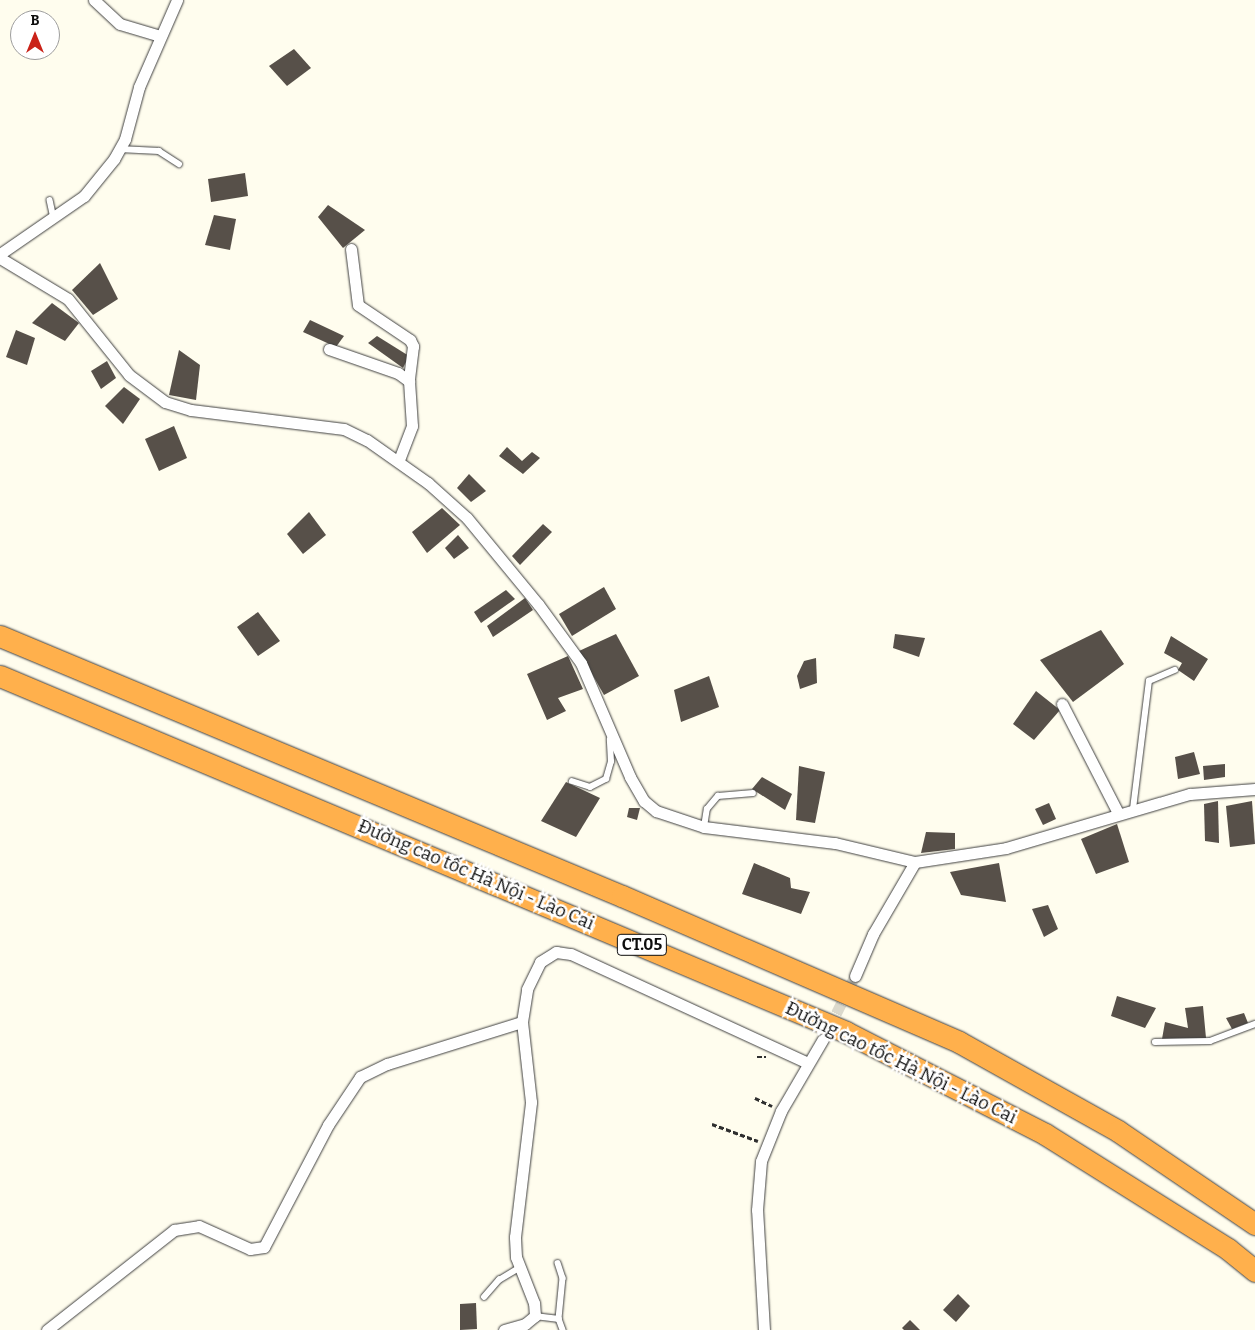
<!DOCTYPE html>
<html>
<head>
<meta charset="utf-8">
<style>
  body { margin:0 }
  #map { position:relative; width:1255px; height:1330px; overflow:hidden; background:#fffdee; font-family:Bitter,serif }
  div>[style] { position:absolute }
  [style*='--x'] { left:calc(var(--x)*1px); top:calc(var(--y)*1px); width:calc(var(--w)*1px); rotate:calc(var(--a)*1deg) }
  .building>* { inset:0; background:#575049 }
  .street-tunnel>* { height:11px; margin-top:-5.5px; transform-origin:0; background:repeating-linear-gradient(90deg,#dbd9cc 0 11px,transparent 0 16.5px) }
  .path>* { height:2.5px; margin-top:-1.25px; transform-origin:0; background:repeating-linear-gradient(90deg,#2f2f2f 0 5px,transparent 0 7.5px) }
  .roads { filter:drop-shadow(0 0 1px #404040) drop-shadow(0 0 1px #404040) }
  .lane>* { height:5.5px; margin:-2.75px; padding:0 2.75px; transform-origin:2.75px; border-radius:2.75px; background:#fff }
  .street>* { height:11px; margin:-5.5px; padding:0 5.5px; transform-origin:5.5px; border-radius:5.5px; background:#fff }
  .highway>* { height:21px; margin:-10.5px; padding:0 10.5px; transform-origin:10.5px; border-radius:10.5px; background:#ffb04c }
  span { translate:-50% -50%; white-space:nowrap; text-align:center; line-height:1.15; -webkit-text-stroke:5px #fff; paint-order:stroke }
  .shield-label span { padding:1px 4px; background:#fff; border:1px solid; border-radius:4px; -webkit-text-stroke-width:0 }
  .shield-label { font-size:16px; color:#0d0d0d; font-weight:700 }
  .street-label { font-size:18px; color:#0d0d0d }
  .north { position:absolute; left:10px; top:10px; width:50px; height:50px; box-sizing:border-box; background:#fff; border:1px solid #9e9e9e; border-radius:50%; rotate:0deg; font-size:14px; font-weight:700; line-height:20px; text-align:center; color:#0d0d0d }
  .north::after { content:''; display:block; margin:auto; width:18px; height:22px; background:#ca2319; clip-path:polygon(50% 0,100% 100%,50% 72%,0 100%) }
</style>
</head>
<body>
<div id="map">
  <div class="building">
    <div style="clip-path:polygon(294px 49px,311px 68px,287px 86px,269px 66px)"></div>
    <div style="clip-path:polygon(245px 173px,248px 196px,211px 202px,208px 179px)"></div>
    <div style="clip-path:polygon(328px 205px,365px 230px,343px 248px,318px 217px)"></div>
    <div style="clip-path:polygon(214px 215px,236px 219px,230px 250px,205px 245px)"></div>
    <div style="clip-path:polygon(100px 263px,118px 299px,93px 315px,72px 290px)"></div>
    <div style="clip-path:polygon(52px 303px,79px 323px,65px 341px,32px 323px)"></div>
    <div style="clip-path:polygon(310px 320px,344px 336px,336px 347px,303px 332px)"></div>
    <div style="clip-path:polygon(16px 330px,35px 338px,27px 365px,6px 357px)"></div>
    <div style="clip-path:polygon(377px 336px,409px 356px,403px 368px,368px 343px)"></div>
    <div style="clip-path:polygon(179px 350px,200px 365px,196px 400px,169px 395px)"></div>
    <div style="clip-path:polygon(107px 361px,116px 378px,101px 389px,91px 371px)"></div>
    <div style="clip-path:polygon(124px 387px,140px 399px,123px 424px,105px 406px)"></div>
    <div style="clip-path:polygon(174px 426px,187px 458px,159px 471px,145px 439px)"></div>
    <div style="clip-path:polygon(507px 447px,522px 461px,532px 452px,540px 458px,523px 474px,499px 456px)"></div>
    <div style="clip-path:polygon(469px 474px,486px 491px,471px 502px,457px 488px)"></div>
    <div style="clip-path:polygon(442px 508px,460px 525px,427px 553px,412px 532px)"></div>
    <div style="clip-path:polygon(309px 512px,326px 535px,303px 554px,287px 534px)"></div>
    <div style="clip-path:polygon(543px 524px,552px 532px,520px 565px,512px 556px)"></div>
    <div style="clip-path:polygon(458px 535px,469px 548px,454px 559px,445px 548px)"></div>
    <div style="clip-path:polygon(604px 587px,616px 609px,572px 636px,559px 614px)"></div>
    <div style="clip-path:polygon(506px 590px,515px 599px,481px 623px,474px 612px)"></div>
    <div style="clip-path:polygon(525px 598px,533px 610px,493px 637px,487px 626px)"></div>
    <div style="clip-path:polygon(258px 612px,280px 641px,258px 656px,237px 627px)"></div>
    <div style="clip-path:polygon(1101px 630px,1124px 664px,1073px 702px,1040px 660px)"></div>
    <div style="clip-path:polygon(616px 634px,639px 676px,604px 695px,579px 651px)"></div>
    <div style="clip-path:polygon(895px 634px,925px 638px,919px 657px,893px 648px)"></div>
    <div style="clip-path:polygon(1171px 636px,1208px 659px,1194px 681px,1178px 670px,1182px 663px,1164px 653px)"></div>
    <div style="clip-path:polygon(568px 656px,583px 689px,558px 698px,566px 711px,547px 720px,527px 674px)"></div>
    <div style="clip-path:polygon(816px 658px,817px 683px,800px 689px,797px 676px,804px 661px)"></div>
    <div style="clip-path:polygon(709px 676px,719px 707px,681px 722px,674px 690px)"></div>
    <div style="clip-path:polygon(1036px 691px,1060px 710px,1034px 740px,1013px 724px)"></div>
    <div style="clip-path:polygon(1194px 752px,1200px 774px,1178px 779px,1175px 757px)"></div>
    <div style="clip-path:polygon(1225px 764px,1225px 777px,1204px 780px,1203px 766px)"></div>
    <div style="clip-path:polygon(799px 766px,825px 772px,815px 823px,796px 820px)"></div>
    <div style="clip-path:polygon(762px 777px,792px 794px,785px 810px,752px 789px)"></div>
    <div style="clip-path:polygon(566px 782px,600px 798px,576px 837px,541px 821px)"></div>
    <div style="clip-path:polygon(1218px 801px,1219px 843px,1205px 841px,1204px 804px)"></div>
    <div style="clip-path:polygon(1252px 801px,1255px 844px,1230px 847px,1226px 806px)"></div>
    <div style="clip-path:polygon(1049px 803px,1056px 819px,1043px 825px,1035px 809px)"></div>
    <div style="clip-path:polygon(629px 808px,640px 808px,637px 820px,627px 817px)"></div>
    <div style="clip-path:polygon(1117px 824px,1129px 862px,1096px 874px,1081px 839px)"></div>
    <div style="clip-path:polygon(926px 832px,955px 833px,955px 849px,921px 853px)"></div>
    <div style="clip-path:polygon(754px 863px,790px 878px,791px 888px,810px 892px,801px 914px,742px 894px)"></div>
    <div style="clip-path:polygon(999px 863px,1006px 902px,961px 895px,950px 872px)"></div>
    <div style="clip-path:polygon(1048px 905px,1058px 929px,1044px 937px,1032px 909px)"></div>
    <div style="clip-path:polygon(1117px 996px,1156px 1008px,1145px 1028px,1111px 1016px)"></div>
    <div style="clip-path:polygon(1203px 1006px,1206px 1038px,1162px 1039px,1165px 1022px,1188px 1028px,1185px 1008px)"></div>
    <div style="clip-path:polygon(1244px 1013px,1248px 1023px,1232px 1029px,1226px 1018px)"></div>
    <div style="clip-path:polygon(958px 1294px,970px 1306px,956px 1322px,943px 1310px)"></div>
    <div style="clip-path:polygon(476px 1303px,477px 1329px,460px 1330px,460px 1304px)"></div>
    <div style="clip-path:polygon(910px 1320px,920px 1330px,904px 1330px,902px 1328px)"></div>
  </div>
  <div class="street-tunnel">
    <div style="--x:829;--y:1028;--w:58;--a:-63.4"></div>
  </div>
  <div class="path">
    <div style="--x:757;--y:1057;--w:9;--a:0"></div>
    <div style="--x:755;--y:1098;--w:19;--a:25"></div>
    <div style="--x:712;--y:1124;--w:49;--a:20.3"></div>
  </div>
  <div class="roads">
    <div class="lane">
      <div style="--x:119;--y:149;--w:40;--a:2.9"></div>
      <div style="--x:159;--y:151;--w:24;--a:33"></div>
      <div style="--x:50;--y:200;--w:14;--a:78"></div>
      <div style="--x:572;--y:781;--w:19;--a:18"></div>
      <div style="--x:590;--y:787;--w:18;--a:-27"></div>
      <div style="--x:606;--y:779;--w:18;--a:-74"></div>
      <div style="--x:611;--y:762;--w:22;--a:-93"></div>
      <div style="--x:1133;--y:809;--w:129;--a:-82.9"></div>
      <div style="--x:1149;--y:681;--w:28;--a:-23"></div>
      <div style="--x:704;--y:827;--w:18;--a:-81"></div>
      <div style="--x:707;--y:809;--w:17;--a:-50"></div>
      <div style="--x:718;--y:796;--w:35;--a:-5"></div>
      <div style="--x:1155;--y:1042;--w:55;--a:-1"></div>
      <div style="--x:1210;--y:1041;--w:48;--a:-20.7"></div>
      <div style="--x:558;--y:1263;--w:16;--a:72"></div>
      <div style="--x:563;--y:1278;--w:41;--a:95.6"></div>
      <div style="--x:484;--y:1297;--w:23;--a:-49"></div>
      <div style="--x:499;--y:1280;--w:23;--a:-31"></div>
      <div style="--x:535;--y:1316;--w:24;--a:7"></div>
      <div style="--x:559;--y:1319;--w:12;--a:70"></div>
    </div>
    <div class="street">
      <div style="--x:94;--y:0;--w:35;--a:43"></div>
      <div style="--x:120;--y:24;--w:42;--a:16.7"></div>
      <div style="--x:351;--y:249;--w:56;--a:82.9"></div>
      <div style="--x:358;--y:305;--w:63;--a:33.9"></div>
      <div style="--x:410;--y:340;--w:7;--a:63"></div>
      <div style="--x:413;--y:346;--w:35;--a:97"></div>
      <div style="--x:409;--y:381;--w:45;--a:86.2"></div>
      <div style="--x:412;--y:426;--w:36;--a:111"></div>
      <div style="--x:0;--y:254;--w:102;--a:-34.6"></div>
      <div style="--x:84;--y:196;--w:48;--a:-51"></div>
      <div style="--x:114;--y:159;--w:23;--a:-61"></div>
      <div style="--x:125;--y:139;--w:54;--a:-74.9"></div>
      <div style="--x:139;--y:87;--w:95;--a:-66.4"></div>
      <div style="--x:0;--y:258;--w:79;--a:31.1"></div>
      <div style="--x:68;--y:299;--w:97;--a:51.2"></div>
      <div style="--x:129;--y:375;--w:45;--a:36.9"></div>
      <div style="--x:165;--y:402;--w:27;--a:17"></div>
      <div style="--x:191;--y:410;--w:154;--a:7.1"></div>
      <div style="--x:344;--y:429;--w:25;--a:26"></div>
      <div style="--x:367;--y:440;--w:75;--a:35.2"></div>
      <div style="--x:428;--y:483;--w:52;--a:41.9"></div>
      <div style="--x:467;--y:518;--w:112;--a:50.5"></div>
      <div style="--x:538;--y:604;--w:73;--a:53.9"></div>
      <div style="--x:581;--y:663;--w:124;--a:66.7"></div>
      <div style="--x:630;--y:777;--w:28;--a:60"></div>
      <div style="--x:644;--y:801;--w:16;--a:40"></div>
      <div style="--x:656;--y:811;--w:51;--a:18.4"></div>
      <div style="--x:704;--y:827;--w:132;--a:7"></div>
      <div style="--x:835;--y:843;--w:82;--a:13.4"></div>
      <div style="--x:915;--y:862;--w:92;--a:-8.7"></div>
      <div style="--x:1006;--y:848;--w:192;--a:-16.4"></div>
      <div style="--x:1190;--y:794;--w:65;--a:-4.4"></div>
      <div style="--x:329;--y:349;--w:73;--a:19.2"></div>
      <div style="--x:398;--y:373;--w:14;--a:36"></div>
      <div style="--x:1062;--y:704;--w:123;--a:62.8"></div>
      <div style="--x:855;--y:976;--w:46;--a:-66.8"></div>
      <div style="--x:873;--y:934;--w:83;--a:-59.7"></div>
      <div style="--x:47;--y:1330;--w:162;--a:-38.2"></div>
      <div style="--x:174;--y:1230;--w:25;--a:-9"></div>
      <div style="--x:199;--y:1226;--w:56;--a:24.3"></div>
      <div style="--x:250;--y:1249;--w:14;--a:-8"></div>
      <div style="--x:264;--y:1247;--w:138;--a:-62.3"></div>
      <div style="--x:328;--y:1125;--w:58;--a:-56.3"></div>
      <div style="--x:360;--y:1077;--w:30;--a:-26"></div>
      <div style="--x:387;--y:1064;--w:141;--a:-17.3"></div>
      <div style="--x:504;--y:1330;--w:22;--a:-16"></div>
      <div style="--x:525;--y:1324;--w:13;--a:-39"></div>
      <div style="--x:535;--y:1316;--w:13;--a:-94"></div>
      <div style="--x:534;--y:1303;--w:49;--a:-111.4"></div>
      <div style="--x:516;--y:1257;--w:20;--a:-93"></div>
      <div style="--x:515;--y:1237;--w:136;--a:-83.2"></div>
      <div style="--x:531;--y:1102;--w:81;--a:-96.4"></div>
      <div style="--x:522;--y:1022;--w:33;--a:-81"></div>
      <div style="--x:527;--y:989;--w:30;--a:-64"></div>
      <div style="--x:540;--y:962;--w:19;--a:-32"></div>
      <div style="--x:556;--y:952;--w:15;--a:8"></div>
      <div style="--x:571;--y:954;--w:259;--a:24.7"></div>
      <div style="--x:764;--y:1330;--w:120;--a:-93.3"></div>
      <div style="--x:757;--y:1210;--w:49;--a:-85.3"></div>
      <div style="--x:761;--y:1161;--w:54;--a:-68.2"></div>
      <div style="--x:781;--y:1111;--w:83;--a:-59.7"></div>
    </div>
    <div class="highway">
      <div style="--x:0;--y:636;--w:674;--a:22.69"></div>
      <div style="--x:622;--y:896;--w:367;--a:23.4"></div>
      <div style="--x:959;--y:1042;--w:182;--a:29.2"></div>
      <div style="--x:1118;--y:1131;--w:166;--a:34.2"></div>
      <div style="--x:0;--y:676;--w:918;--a:22.82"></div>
      <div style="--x:846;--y:1032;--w:224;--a:27.1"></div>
      <div style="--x:1045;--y:1134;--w:216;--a:32.1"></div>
      <div style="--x:1228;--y:1249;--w:35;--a:39"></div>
    </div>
  </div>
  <div class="shield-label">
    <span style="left:642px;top:945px">CT.05</span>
  </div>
  <div class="street-label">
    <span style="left:476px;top:875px;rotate:23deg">Đường cao tốc Hà Nội - Lào Cai</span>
    <span style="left:901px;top:1063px;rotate:26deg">Đường cao tốc Hà Nội - Lào Cai</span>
  </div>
  <div class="north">B</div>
</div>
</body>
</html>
